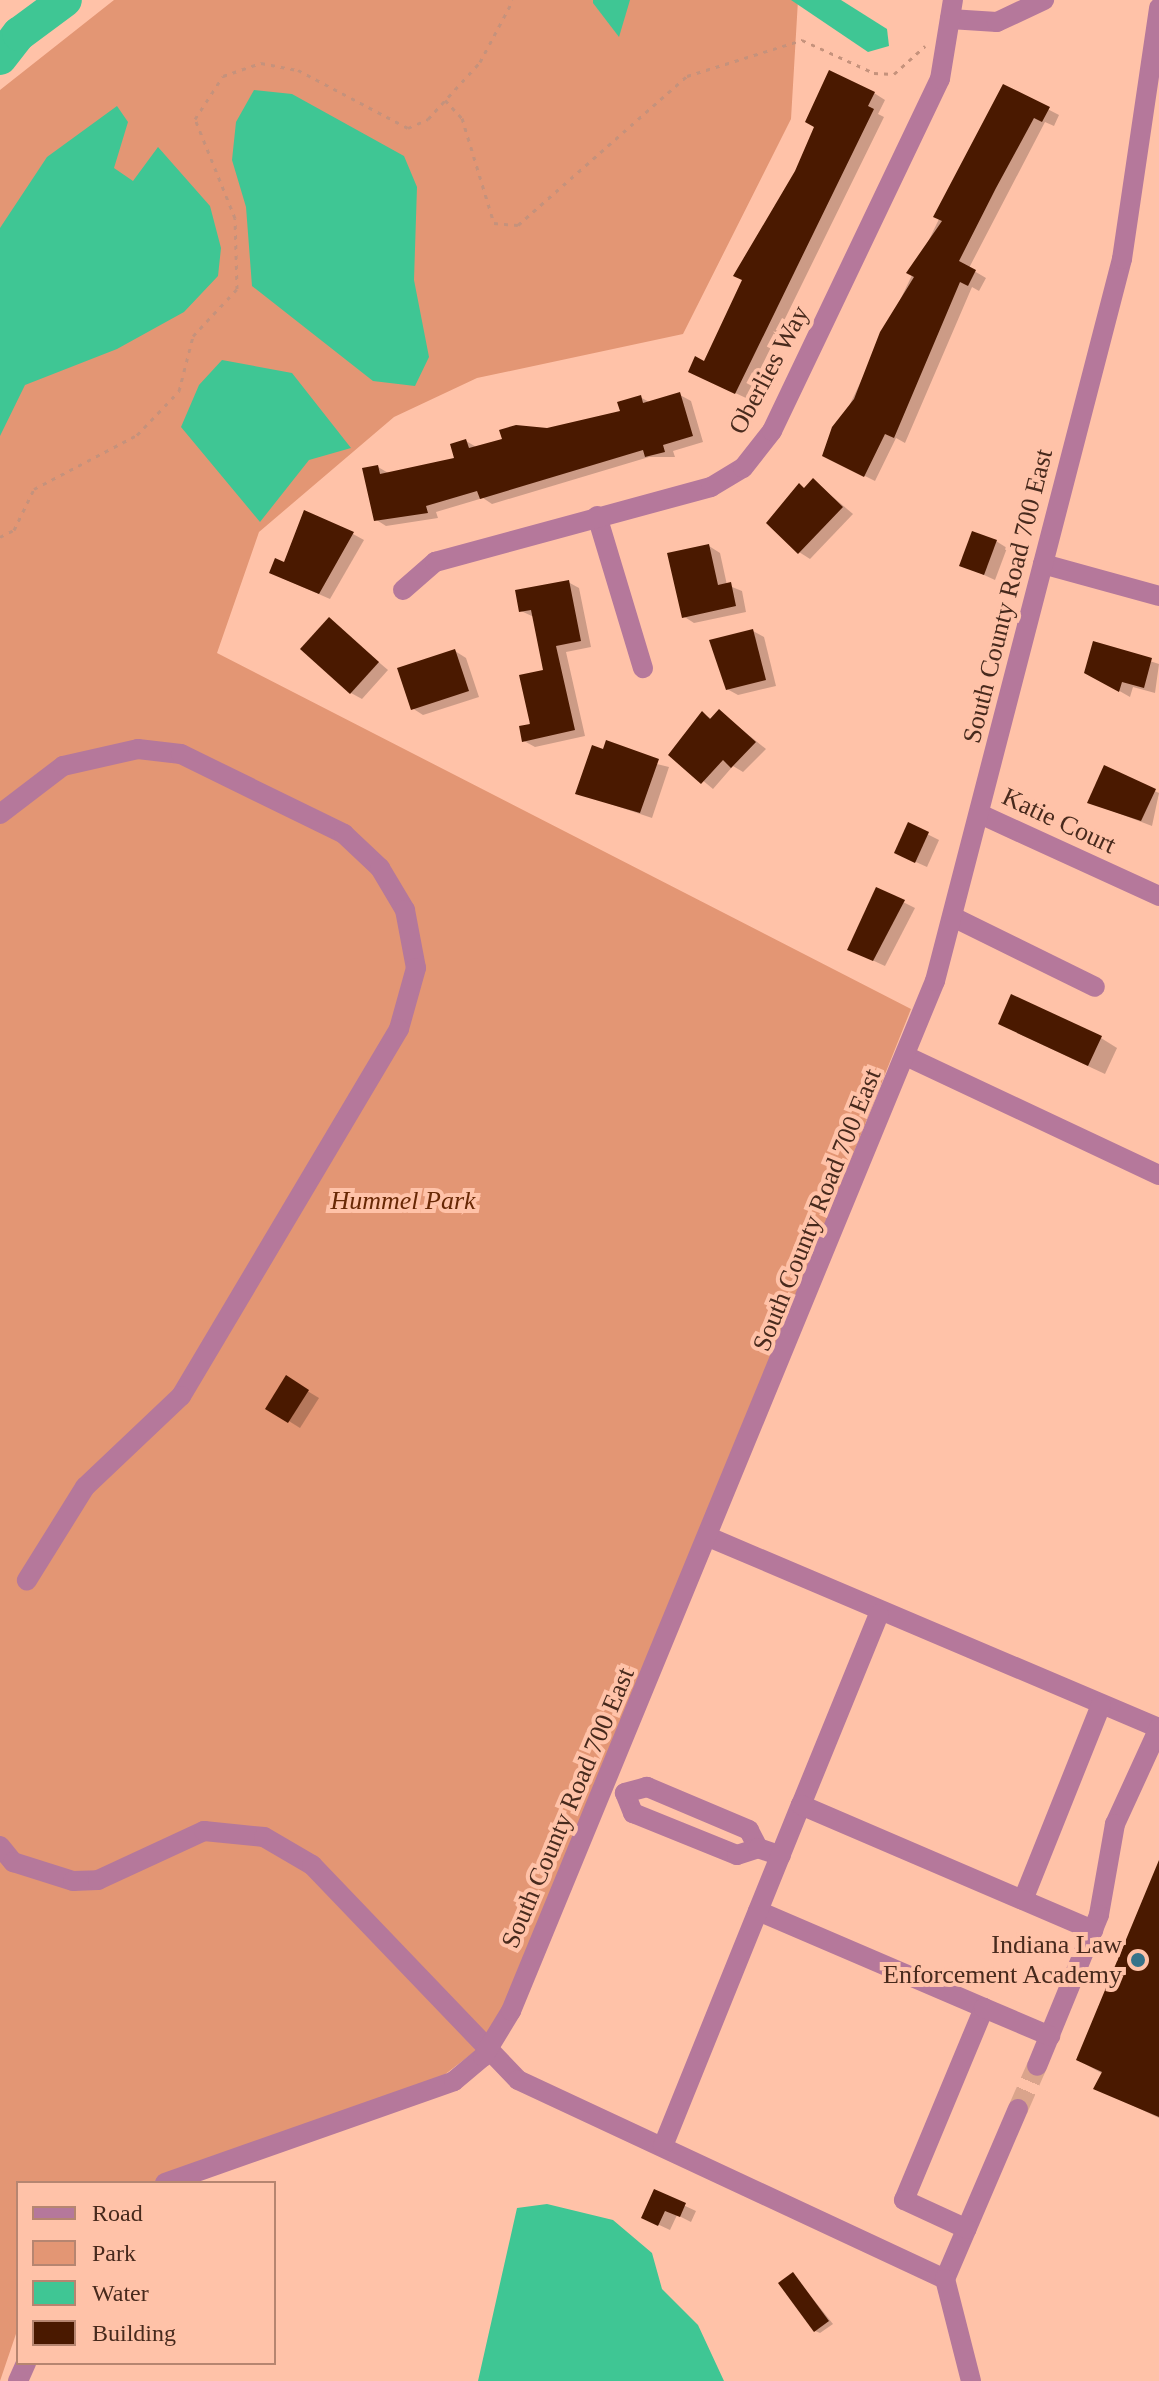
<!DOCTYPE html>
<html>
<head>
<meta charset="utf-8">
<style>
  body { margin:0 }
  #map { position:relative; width:1159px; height:2381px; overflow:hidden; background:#ffc2a8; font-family:"Times New Roman",serif }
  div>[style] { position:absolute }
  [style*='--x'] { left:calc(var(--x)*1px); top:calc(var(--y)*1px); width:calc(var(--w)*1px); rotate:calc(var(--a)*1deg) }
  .green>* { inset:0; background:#e39674 }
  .water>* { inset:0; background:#3fc694 }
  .shadow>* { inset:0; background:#0003 }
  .river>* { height:34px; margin:-17px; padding:0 17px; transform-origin:17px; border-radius:17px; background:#3fc694 }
  .building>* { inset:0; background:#4a1900 }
  .minor-tunnel>* { height:20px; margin-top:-10px; transform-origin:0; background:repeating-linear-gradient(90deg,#daa48c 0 20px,transparent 0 30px) }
  .path>* { height:3px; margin-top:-1.5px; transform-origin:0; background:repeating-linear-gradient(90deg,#c5927c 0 4px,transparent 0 10px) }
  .minor>* { height:20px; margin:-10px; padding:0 10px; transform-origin:10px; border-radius:10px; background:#b5789b }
  .dots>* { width:22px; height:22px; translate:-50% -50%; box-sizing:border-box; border:4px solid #ffc2a8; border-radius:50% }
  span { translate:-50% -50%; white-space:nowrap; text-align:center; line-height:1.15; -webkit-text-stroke:8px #ffc2a8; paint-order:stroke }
  .street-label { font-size:26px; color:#482a1d }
  .park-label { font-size:26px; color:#682805; font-style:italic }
  .poi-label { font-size:26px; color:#482a1d }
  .right { translate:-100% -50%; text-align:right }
  .legend { position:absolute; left:16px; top:2181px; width:260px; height:184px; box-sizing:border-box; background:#ffc2a8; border:2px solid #b68570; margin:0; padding:10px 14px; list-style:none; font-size:24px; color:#482a1d }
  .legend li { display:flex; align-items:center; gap:16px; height:40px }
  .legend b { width:40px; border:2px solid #b68570 }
</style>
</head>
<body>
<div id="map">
  <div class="green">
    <div style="clip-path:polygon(114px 0,798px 0,791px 119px,683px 334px,477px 378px,394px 417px,259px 532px,217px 653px,911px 1009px,526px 1974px,478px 2049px,422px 2092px,165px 2183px,18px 2183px,18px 2328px,0 2381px,0 90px)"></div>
  </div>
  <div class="water">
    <div style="clip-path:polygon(593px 0,630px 0,619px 37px,593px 3px)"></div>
    <div style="clip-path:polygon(791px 0,841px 0,887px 29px,889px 46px,868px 52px)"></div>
    <div style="clip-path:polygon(254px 90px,292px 94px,404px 156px,417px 187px,414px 280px,429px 357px,415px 386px,373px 381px,252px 286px,246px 207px,232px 160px,236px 122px)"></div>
    <div style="clip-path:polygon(117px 106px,128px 122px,114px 168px,133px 181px,158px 147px,210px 206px,221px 248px,218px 276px,184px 312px,117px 349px,25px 385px,0 436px,0 228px,47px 157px)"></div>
    <div style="clip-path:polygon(222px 360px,292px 373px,351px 448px,309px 460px,260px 522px,181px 427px,199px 385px)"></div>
    <div style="clip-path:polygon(547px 2204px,613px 2220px,652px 2253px,662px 2289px,698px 2325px,724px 2381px,478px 2381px,517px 2208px)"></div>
  </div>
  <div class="shadow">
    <div style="clip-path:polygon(1003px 86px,1059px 115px,1054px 126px,1045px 122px,969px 268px,986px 278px,979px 291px,972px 287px,905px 443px,896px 438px,875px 481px,825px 456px)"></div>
    <div style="clip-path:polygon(874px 93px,885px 100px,878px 114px,884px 117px,746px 398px,701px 377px,745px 280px)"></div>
    <div style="clip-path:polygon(680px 395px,691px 401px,703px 442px,673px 451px,675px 457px,649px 457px,492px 504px,483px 498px,436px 512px,438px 518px,386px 526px,375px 519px,378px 467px,390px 474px,456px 459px,466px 441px,478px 448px,622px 413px,640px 397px,651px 403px)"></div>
    <div style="clip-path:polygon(814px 481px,853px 514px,810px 559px,799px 552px,805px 489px)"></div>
    <div style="clip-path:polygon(353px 534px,364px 540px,330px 599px,282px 578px,285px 565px)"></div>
    <div style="clip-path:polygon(996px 541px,1007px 548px,995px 580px,962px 565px)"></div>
    <div style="clip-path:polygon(709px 546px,720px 553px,727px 585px,742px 591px,746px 612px,694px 623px,683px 616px)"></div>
    <div style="clip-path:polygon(568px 582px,579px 588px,591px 647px,566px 652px,585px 736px,535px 747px,524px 741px,545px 672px,534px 617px,521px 611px)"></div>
    <div style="clip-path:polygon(329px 620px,388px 670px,362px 699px,351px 693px)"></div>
    <div style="clip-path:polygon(753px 631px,764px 637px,776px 686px,738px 695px,727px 689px)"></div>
    <div style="clip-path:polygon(1094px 643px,1159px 664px,1155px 693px,1133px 687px,1130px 697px,1086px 672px)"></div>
    <div style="clip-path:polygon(455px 651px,466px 658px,479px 697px,423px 715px,412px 708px)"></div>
    <div style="clip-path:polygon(719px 711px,766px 749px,743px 772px,733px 766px,713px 789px,671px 754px,703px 714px,712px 719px)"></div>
    <div style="clip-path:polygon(604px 751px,669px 767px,652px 818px,578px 793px)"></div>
    <div style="clip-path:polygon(1105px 768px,1159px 793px,1152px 826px,1089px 802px)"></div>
    <div style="clip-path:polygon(909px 825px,939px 840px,927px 867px,907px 858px)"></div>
    <div style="clip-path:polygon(877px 889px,915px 908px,885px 966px,861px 955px)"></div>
    <div style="clip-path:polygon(1017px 1033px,1101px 1038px,1117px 1048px,1105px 1074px)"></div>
    <div style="clip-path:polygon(286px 1378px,319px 1398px,300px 1428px,268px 1408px)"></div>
    <div style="clip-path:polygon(1159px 1865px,1159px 2118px,1096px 2088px,1103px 2074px,1078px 2060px)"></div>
    <div style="clip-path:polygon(655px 2192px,696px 2211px,691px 2222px,677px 2215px,670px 2230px,655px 2223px)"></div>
    <div style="clip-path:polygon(793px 2274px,833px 2324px,820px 2333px,815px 2331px)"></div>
  </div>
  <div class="river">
    <div style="--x:0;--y:58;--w:31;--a:-52"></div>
    <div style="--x:19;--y:34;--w:57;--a:-36.5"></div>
  </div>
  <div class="building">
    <div style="clip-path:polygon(829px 70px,875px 92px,868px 106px,874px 109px,735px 394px,688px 372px,695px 356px,704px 361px,742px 280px,733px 276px,795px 171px,814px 127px,805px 122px)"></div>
    <div style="clip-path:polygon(1003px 84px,1050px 107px,1042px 122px,1034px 118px,996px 188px,959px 261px,976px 270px,968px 286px,960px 282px,894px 438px,885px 434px,864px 477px,822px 456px,832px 427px,854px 399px,880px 332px,914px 277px,906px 273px,942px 221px,933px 217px)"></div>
    <div style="clip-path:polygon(680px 392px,693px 436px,663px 445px,665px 452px,645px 457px,643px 450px,480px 499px,477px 491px,426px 506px,428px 513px,374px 521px,362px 468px,378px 465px,380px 474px,454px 458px,450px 444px,466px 439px,469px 448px,502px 439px,499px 430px,516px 425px,547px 428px,620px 411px,617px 402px,641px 395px,643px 403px)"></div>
    <div style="clip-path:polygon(813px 478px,843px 507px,798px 554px,766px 523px,799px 483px,804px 488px)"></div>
    <div style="clip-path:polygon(304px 510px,354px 532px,319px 594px,269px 573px,275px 558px,284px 562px)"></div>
    <div style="clip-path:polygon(972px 531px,997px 540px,984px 575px,959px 566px)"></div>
    <div style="clip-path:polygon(709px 544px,718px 585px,731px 582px,736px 606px,682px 618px,667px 553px)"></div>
    <div style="clip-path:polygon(569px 580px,581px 641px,556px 646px,575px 730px,522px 742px,519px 726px,530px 724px,519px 675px,543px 670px,531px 610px,519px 612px,515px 590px)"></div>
    <div style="clip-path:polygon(329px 617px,379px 662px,350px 694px,300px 649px)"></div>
    <div style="clip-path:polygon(753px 629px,766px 680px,726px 690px,709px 640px)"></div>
    <div style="clip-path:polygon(1093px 641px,1152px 658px,1144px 688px,1122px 682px,1119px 692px,1084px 673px)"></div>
    <div style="clip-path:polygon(455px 649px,469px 691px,411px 710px,397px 668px)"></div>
    <div style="clip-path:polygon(719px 709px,756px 742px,731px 768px,723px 760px,701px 784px,668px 755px,702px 711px,710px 719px)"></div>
    <div style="clip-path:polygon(606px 740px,659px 759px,640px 813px,575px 794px,592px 745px,603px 749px)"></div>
    <div style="clip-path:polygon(1104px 765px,1156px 789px,1141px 821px,1087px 803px)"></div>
    <div style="clip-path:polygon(908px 822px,929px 832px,915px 863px,894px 853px)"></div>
    <div style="clip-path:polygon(876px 887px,905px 900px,873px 961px,847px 950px)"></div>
    <div style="clip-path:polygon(1011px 994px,1102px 1036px,1088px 1066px,998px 1024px)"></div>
    <div style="clip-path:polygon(286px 1375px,309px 1390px,288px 1423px,265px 1409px)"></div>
    <div style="clip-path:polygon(1159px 1860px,1159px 2117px,1093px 2089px,1102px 2072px,1076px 2060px)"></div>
    <div style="clip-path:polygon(654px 2189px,686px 2203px,680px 2217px,665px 2211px,658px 2226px,641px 2218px)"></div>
    <div style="clip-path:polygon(793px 2272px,829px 2321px,814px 2332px,778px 2283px)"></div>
  </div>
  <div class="minor-tunnel">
    <div style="--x:1018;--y:2109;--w:47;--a:-66.2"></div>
  </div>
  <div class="path">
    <div style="--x:445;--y:100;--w:25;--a:47"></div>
    <div style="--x:462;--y:118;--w:110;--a:73.1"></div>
    <div style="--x:494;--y:223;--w:24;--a:5"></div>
    <div style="--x:518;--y:225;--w:225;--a:-41.4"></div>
    <div style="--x:687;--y:76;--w:121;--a:-17.4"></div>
    <div style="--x:802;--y:40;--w:79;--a:24.6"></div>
    <div style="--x:874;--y:73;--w:20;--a:3"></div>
    <div style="--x:894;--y:74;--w:42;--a:-42.1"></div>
    <div style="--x:0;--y:537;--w:16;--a:-27"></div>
    <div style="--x:14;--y:530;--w:46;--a:-64"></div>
    <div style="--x:34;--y:489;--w:116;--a:-27.7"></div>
    <div style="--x:137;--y:435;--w:61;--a:-46.3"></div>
    <div style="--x:179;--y:391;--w:57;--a:-75.7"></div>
    <div style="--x:193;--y:336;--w:64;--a:-46.9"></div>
    <div style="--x:237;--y:289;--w:71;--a:-91.6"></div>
    <div style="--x:235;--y:218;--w:107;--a:-112"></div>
    <div style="--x:195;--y:119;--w:51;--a:-56.9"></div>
    <div style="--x:223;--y:76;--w:40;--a:-18.9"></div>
    <div style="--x:261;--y:63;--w:38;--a:11"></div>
    <div style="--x:298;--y:70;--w:124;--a:27.8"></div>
    <div style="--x:408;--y:128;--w:22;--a:-24"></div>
    <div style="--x:428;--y:119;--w:77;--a:-47.6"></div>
    <div style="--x:480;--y:62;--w:70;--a:-62"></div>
  </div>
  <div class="minor">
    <div style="--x:950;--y:19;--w:47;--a:3.7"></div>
    <div style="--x:997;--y:22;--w:52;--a:-25.1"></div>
    <div style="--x:597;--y:516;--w:159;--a:73.2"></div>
    <div style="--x:1043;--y:564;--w:120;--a:15.4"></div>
    <div style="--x:403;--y:590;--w:43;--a:-41.2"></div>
    <div style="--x:435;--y:562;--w:286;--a:-15.2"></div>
    <div style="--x:711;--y:487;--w:37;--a:-31"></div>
    <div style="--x:743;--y:468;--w:47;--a:-51.9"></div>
    <div style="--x:772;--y:431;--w:390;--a:-64.5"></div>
    <div style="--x:940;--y:79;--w:80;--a:-80.7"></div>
    <div style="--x:0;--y:814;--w:79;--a:-37.3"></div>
    <div style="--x:63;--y:766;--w:77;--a:-12.8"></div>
    <div style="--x:138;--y:749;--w:43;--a:6.6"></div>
    <div style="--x:181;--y:754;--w:182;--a:26.1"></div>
    <div style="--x:344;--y:834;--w:50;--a:43.4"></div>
    <div style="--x:380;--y:868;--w:49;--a:59.2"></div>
    <div style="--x:405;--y:910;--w:59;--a:79.3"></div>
    <div style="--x:416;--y:968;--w:63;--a:105.6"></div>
    <div style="--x:399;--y:1029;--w:427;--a:120.7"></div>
    <div style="--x:181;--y:1396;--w:132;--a:136.5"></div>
    <div style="--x:85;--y:1487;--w:110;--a:121.9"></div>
    <div style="--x:980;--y:814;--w:197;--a:24.6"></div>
    <div style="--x:953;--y:917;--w:158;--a:26.2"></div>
    <div style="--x:908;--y:1057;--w:277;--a:25.2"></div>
    <div style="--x:711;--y:1538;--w:487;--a:23"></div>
    <div style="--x:1159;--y:1728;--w:106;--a:114.6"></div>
    <div style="--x:1115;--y:1824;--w:92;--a:100"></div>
    <div style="--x:1099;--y:1915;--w:163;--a:112.3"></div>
    <div style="--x:801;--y:1805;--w:206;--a:-67.8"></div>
    <div style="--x:0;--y:1846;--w:21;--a:51"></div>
    <div style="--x:13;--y:1862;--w:63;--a:17.6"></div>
    <div style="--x:73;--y:1881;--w:25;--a:-2"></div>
    <div style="--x:98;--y:1880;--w:117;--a:-24.8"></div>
    <div style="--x:204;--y:1831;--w:60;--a:5.7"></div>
    <div style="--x:264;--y:1837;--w:56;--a:30.3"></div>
    <div style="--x:312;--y:1865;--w:298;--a:46.2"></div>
    <div style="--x:518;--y:2080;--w:471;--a:25"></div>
    <div style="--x:945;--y:2279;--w:185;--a:-66.8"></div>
    <div style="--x:758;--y:1848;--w:20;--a:-117"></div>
    <div style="--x:749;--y:1830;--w:111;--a:-157.1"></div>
    <div style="--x:647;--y:1787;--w:23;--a:165"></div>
    <div style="--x:625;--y:1793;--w:22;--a:68"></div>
    <div style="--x:633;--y:1813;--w:112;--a:22"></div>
    <div style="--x:737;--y:1855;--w:22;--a:-18"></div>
    <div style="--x:758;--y:1848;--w:24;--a:19"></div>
    <div style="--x:1023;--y:1900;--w:210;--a:-68.2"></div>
    <div style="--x:758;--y:1911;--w:246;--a:23.2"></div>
    <div style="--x:984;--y:2008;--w:208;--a:112.6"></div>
    <div style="--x:904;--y:2200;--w:69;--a:24.7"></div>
    <div style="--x:984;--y:2008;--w:72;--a:23"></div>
    <div style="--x:663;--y:2146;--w:368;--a:-68"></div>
    <div style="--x:801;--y:1805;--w:318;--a:23.2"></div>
    <div style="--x:165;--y:2183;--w:306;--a:-19.4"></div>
    <div style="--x:454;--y:2081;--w:38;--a:-40"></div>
    <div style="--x:483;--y:2057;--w:54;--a:-58.7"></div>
    <div style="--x:511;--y:2011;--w:1114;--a:-67.63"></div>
    <div style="--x:935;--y:981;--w:746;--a:-75.48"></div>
    <div style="--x:1122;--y:259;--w:254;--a:-81.6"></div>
    <div style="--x:945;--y:2279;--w:105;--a:75.7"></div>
    <div style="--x:18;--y:2381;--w:20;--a:-66"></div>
  </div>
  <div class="dots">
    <div style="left:1138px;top:1960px;background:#36738a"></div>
  </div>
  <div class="street-label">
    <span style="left:769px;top:370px;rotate:-62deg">Oberlies Way</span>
    <span style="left:1008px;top:596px;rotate:-76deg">South County Road 700 East</span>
    <span style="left:1059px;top:821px;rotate:25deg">Katie Court</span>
    <span style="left:817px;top:1210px;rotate:-68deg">South County Road 700 East</span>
    <span style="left:568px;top:1808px;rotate:-67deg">South County Road 700 East</span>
  </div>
  <div class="park-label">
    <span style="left:403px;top:1201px">Hummel Park</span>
  </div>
  <div class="poi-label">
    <span class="right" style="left:1122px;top:1960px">Indiana Law<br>Enforcement Academy</span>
  </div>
  <ul class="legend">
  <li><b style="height:10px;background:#b5789b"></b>Road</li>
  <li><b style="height:22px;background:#e39674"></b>Park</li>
  <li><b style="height:22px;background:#3fc694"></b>Water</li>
  <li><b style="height:22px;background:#4a1900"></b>Building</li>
  </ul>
</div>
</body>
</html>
